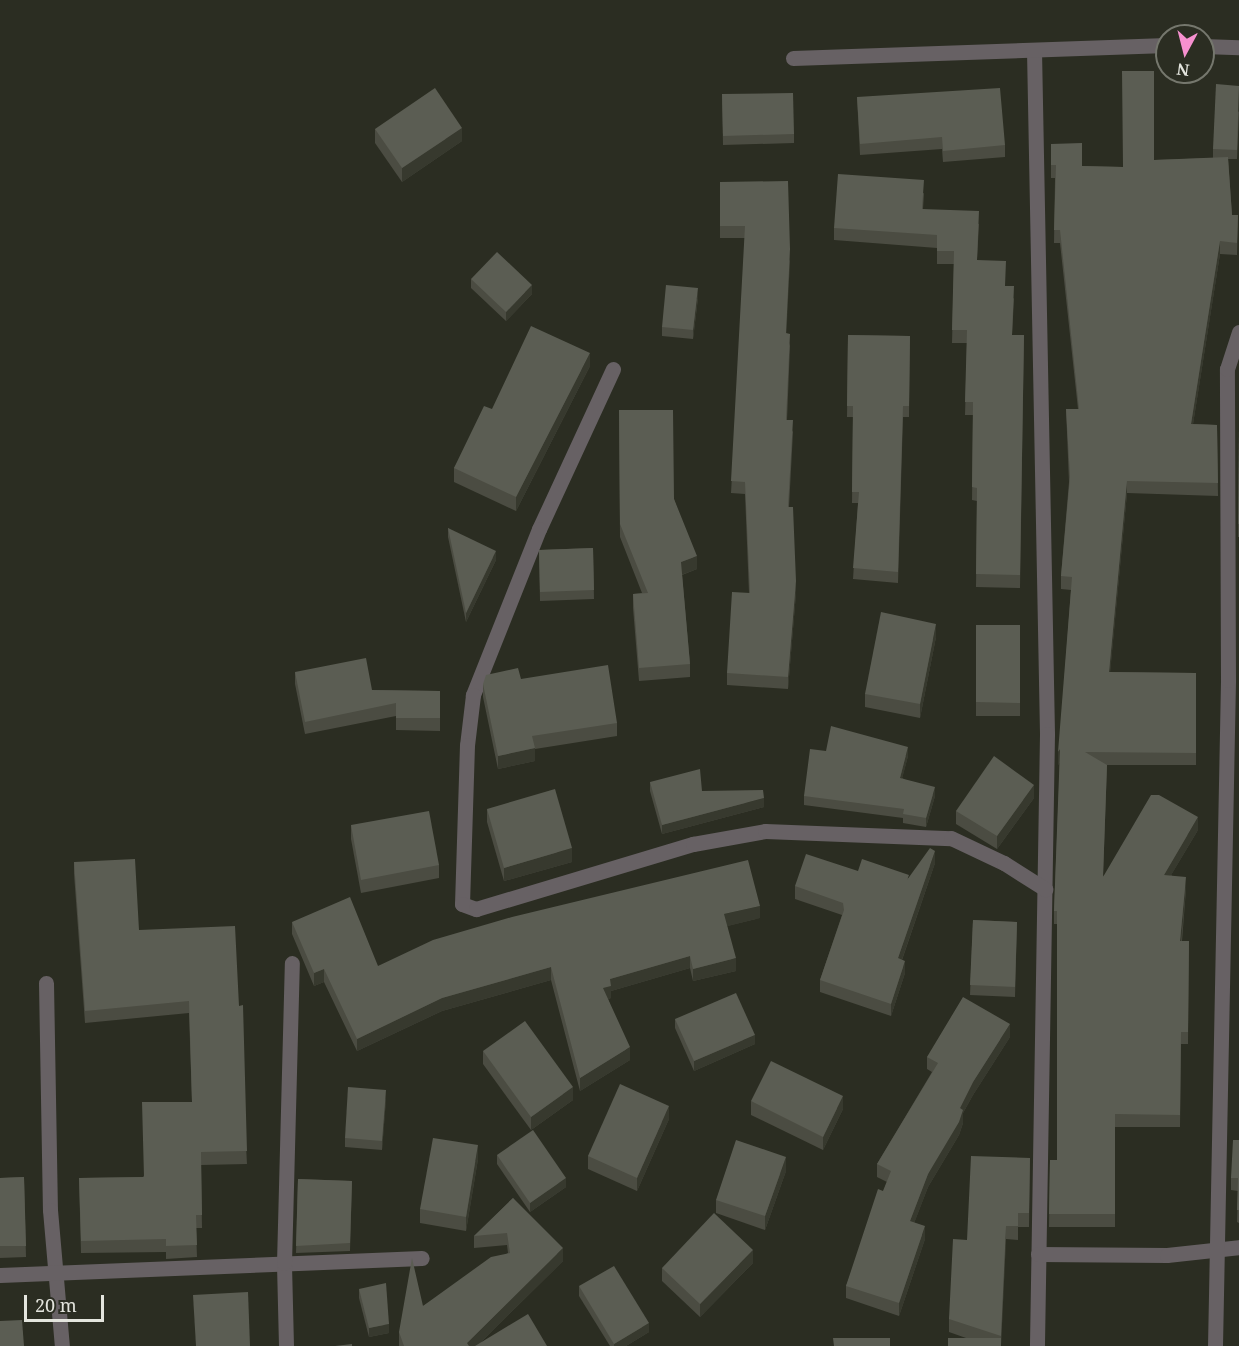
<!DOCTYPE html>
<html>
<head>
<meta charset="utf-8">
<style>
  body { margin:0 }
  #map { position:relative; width:1239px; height:1346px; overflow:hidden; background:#2b2d22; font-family:"Noto Serif",serif }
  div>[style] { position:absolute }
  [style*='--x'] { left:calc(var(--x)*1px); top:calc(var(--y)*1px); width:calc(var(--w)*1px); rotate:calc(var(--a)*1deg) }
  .minor>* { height:15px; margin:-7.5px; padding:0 7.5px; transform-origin:7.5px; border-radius:7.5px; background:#676164 }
  .wall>* { inset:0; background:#4b4c42 }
  .shaded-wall>* { inset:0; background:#37392e }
  .building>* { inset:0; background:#5b5d53 }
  span { translate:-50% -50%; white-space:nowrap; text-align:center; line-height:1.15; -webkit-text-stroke:5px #2b2d22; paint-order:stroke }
  .north { position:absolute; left:1155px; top:24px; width:60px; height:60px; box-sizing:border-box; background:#2b2d22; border:2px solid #75776d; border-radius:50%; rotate:187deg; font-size:16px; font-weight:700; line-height:24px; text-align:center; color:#e4e5de }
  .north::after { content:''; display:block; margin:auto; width:21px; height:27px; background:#f690cf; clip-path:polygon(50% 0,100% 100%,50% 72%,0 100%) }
  .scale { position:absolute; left:24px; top:1295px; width:80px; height:27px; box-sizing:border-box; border:3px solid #e4e5de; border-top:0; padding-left:8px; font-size:18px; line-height:21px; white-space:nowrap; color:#e4e5de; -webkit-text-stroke:4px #2b2d22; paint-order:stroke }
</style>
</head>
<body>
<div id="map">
  <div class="minor">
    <div style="--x:1203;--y:46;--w:36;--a:2"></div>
    <div style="--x:1034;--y:50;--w:684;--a:88.91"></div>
    <div style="--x:1047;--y:734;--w:612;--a:90.94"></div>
    <div style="--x:793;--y:58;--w:374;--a:-2"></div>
    <div style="--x:613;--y:369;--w:176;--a:114.8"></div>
    <div style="--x:539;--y:529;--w:179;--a:111.7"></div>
    <div style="--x:473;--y:695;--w:50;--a:96.8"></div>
    <div style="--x:467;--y:745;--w:159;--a:91.8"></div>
    <div style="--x:462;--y:904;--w:15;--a:20"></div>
    <div style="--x:476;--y:909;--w:227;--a:-16.7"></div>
    <div style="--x:693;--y:844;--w:73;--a:-10.2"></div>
    <div style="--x:765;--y:831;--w:186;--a:2.2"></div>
    <div style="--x:951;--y:838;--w:59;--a:25.3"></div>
    <div style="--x:1004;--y:863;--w:49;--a:32.4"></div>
    <div style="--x:46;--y:983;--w:227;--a:89"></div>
    <div style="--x:50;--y:1210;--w:137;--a:85"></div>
    <div style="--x:1038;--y:1254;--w:129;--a:0.4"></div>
    <div style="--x:1167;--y:1255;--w:72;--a:-6.3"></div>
    <div style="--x:0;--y:1275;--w:422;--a:-2.3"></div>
    <div style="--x:286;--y:1346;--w:83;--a:-91.4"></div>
    <div style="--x:284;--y:1263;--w:300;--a:-88.5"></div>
    <div style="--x:1215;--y:1346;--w:666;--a:-88.88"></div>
    <div style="--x:1228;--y:680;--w:311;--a:-90.2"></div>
    <div style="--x:1227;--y:369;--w:39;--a:-72"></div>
  </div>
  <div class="wall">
    <div style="clip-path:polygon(722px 94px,794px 134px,794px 143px,723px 145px)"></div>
    <div style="clip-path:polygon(857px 97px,1005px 145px,1005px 157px,943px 162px,942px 149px,860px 155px)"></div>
    <div style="clip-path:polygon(1239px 111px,1237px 159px,1228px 159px,1232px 215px,1238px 215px,1237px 255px,1220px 254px,1193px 424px,1217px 425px,1218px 496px,1127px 493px,1110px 672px,1196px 673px,1196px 765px,1107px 765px,1103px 876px,1198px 830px,1171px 875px,1186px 889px,1182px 941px,1189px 941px,1188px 1044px,1181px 1044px,1180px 1127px,1115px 1127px,1115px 1227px,1049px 1227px,1050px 1160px,1057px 1160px,1057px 924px,1054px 924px,1054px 911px,1060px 762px,1058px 765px,1071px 590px,1061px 589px,1061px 576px,1069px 482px,1066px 409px,1078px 409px,1060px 243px,1054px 243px,1055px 178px,1051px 178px,1051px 144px,1082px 166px,1123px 167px,1154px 160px,1213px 158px,1213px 149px)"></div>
    <div style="clip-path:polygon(375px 129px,462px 141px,402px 182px,375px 143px)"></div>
    <div style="clip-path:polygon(720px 182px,790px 261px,786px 333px,790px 346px,787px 420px,793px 432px,789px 507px,796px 593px,788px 689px,727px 685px,727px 673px,749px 593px,745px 494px,731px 493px,745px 238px,720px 238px)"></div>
    <div style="clip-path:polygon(924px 193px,923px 209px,979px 224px,977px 260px,1005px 286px,1014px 299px,1012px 335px,1024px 335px,1020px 588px,976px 587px,977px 501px,972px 500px,973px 415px,965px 415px,967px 343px,952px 343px,954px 264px,937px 264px,937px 248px,834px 240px,834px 228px)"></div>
    <div style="clip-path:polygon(471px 279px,532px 294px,506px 321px,471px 288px)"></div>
    <div style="clip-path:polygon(698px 298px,693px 339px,662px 336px,662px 327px)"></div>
    <div style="clip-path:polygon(848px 335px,910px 336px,909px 417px,903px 417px,898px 583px,853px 579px,858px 503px,852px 503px,853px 417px,847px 417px)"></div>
    <div style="clip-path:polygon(590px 366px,516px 511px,454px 482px,454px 468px,492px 409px)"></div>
    <div style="clip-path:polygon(619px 410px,674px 499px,697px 569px,682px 575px,690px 664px,690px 677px,639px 681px,633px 608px,633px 594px,642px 593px,620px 537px)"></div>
    <div style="clip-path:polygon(1239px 429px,1239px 537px,1238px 537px,1238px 524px)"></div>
    <div style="clip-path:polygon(448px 528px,496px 560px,466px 622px,448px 537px)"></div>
    <div style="clip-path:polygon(593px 548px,594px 599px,540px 601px,539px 550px)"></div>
    <div style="clip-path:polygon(976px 625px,1020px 625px,1020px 716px,976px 716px)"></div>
    <div style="clip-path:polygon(936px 637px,920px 718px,865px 707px,865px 694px)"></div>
    <div style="clip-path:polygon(295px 672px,372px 690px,440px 691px,440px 731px,396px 730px,396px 716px,305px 734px,295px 684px)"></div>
    <div style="clip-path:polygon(521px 679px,617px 723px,617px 736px,535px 749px,535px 761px,498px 769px,483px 697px,483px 684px)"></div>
    <div style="clip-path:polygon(826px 751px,908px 756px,902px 778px,935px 796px,926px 827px,903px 823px,903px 818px,804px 805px,804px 796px)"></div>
    <div style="clip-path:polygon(650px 782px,702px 791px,764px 807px,662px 834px,650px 791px)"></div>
    <div style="clip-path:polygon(1034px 798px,997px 849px,956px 824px,956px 811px)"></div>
    <div style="clip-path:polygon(487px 809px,572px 862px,504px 881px,487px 822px)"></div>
    <div style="clip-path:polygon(351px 825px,439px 865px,439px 878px,361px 893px,351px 839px)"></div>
    <div style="clip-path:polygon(74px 862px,139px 930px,239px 1006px,247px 1164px,201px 1165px,202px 1228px,196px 1228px,197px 1257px,166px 1259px,166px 1252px,81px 1253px,79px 1178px,143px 1177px,192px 1102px,189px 1013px,85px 1023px,74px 874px)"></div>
    <div style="clip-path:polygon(935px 863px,902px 960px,905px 973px,891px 1016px,820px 992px,820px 980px,842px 915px,795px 899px,795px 886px,858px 871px,909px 878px)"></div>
    <div style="clip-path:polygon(760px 918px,727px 926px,736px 971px,693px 981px,690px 968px,611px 991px,611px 998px,608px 999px,630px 1060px,580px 1091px,551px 980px,442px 1011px,357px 1051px,324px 982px,314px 986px,292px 934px,292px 922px,378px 966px)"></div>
    <div style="clip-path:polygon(973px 920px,1017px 922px,1015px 997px,970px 995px)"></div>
    <div style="clip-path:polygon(675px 1019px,755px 1044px,694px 1071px,675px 1028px)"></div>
    <div style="clip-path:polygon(1010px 1037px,973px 1095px,963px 1113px,963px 1123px,959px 1135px,928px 1187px,914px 1223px,925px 1239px,899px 1316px,846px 1298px,846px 1286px,887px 1182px,877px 1177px,877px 1164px,932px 1072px,927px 1069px,927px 1057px)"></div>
    <div style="clip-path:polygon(483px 1051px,573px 1100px,531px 1130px,483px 1064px)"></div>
    <div style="clip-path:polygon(386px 1099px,382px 1150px,345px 1147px,345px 1138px)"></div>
    <div style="clip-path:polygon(751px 1101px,843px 1109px,823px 1150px,751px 1115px)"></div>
    <div style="clip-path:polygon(669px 1119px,637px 1191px,588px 1169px,588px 1156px)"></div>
    <div style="clip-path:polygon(1239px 1140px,1239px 1223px,1237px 1222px,1238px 1191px,1231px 1190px,1231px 1178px)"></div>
    <div style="clip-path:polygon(497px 1155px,566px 1187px,530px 1212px,497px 1164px)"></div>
    <div style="clip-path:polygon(1030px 1158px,1029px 1227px,1018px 1227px,1018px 1240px,1006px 1239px,1001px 1346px,966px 1338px,949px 1332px,949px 1319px,967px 1240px)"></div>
    <div style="clip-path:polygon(478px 1159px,466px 1231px,420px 1223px,420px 1209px)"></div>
    <div style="clip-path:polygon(786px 1171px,765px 1230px,716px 1213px,716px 1200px)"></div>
    <div style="clip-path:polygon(24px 1177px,26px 1257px,0 1258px,0 1178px)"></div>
    <div style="clip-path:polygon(298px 1179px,352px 1181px,350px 1251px,296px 1253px)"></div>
    <div style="clip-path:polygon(513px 1198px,563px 1261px,479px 1344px,547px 1346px,399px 1346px,399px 1332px,423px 1306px,508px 1253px,507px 1245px,474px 1248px,474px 1236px)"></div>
    <div style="clip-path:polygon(753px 1263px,700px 1317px,662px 1281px,662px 1268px)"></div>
    <div style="clip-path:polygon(579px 1286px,649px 1332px,626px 1346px,610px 1346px,579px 1296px)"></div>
    <div style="clip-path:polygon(359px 1289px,389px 1333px,369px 1337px,359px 1298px)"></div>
  </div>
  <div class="shaded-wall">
    <div style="clip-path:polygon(462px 128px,462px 141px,402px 182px,402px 168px)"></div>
    <div style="clip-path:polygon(1220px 241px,1220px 254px,1191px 437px,1191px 424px)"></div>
    <div style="clip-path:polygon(790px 249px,790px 261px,786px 346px,786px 333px)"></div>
    <div style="clip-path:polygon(532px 285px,532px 294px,506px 321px,506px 312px)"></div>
    <div style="clip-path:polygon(698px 288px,698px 298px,693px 339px,693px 330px)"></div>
    <div style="clip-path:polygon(590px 353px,590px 366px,516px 511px,516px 497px)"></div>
    <div style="clip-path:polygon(1127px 481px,1127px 493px,1109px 685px,1109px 672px)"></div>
    <div style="clip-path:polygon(496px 551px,496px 560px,466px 622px,466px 613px)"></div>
    <div style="clip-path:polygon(697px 556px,697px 569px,681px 575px,681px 562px)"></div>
    <div style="clip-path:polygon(796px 581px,796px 593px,788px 689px,788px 677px)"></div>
    <div style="clip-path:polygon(936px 624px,936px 637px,920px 718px,920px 704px)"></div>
    <div style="clip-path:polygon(908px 747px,908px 756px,900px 787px,900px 778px)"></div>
    <div style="clip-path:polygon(535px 748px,535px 761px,498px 769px,498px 756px)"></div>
    <div style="clip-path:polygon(1060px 749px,1060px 762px,1058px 765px,1058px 752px)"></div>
    <div style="clip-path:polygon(1034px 785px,1034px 798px,997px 849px,997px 836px)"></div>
    <div style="clip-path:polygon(935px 787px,935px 796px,926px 827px,926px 818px)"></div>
    <div style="clip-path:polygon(764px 798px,764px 807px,662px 834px,662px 825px)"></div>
    <div style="clip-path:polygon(1198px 817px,1198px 830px,1164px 887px,1164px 875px)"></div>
    <div style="clip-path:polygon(572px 848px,572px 862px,504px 881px,504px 868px)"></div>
    <div style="clip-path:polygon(935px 851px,935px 863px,898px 971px,898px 958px)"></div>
    <div style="clip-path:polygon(1186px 877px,1186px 889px,1180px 954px,1180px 941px)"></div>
    <div style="clip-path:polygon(760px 906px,760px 918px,724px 927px,724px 914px)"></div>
    <div style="clip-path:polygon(690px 956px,690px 968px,611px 991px,611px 998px,603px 1001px,603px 988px,610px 979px)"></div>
    <div style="clip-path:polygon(736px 958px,736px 971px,693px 981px,693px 969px)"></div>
    <div style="clip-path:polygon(905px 961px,905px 973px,891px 1016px,891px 1004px)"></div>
    <div style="clip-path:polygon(551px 967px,551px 980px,442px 1011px,357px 1051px,357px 1039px,442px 998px)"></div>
    <div style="clip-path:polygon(324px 969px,324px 982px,314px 986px,314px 973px)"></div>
    <div style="clip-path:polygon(1010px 1024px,1010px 1037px,973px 1095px,963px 1113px,963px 1123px,959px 1135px,928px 1187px,910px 1234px,910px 1221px,928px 1174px,960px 1108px,973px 1082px)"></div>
    <div style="clip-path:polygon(755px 1035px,755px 1044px,694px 1071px,694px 1061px)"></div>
    <div style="clip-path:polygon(630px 1047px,630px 1060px,580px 1091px,580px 1078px)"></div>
    <div style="clip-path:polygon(573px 1087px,573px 1100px,531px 1130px,531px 1117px)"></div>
    <div style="clip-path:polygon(386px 1090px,386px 1099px,382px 1150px,382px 1141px)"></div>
    <div style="clip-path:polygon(843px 1096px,843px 1109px,823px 1150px,823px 1137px)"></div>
    <div style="clip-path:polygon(669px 1106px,669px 1119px,637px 1191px,637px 1178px)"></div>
    <div style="clip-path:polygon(478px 1145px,478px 1159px,466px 1231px,466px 1217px)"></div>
    <div style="clip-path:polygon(786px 1157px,786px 1171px,765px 1230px,765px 1216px)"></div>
    <div style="clip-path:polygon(566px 1178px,566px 1187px,530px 1212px,530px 1203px)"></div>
    <div style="clip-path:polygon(925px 1226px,925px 1239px,899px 1316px,899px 1303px)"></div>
    <div style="clip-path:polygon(1006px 1226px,1006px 1239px,1001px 1346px,1001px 1336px)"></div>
    <div style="clip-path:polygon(563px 1248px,563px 1261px,477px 1346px,467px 1346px,467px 1343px)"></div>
    <div style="clip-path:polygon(753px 1250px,753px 1263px,700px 1317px,700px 1304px)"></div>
    <div style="clip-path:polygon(649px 1323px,649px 1332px,626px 1346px,614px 1346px,614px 1344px)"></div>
    <div style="clip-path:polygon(389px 1324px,389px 1333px,369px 1337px,369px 1328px)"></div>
  </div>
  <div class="building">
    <div style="clip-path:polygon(1122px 71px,1154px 71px,1154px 160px,1228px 157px,1232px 215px,1238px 215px,1237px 243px,1220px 241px,1191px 424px,1217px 425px,1218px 483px,1127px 481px,1109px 672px,1196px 673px,1196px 753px,1085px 752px,1107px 765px,1103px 877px,1151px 795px,1159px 795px,1198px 817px,1164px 875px,1186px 877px,1180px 941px,1189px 941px,1188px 1032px,1181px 1032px,1180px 1115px,1115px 1114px,1115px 1214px,1049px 1214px,1050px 1160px,1057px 1160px,1057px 911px,1054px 911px,1060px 749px,1058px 752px,1072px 577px,1061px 576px,1070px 477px,1066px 409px,1079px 409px,1060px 230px,1054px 230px,1056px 165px,1051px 165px,1051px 144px,1082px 143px,1082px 166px,1123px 167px)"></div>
    <div style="clip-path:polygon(1216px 84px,1239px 86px,1237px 150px,1213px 149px)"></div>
    <div style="clip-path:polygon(435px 88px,462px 128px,402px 168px,375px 129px)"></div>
    <div style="clip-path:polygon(1000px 88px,1005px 145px,943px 151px,942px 137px,860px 144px,857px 97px)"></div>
    <div style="clip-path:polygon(793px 93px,794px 134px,723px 136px,722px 94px)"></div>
    <div style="clip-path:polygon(838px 174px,924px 180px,922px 209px,979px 211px,977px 260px,1006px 261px,1005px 286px,1014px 286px,1012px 335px,1024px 335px,1020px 575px,976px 574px,977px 488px,972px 487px,973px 402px,965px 402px,967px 330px,952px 330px,954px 251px,937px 251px,937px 235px,834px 228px)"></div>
    <div style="clip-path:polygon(788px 181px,790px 249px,786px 333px,790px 334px,786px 420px,793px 420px,788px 507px,793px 507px,796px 581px,788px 677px,727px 673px,732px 592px,750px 593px,745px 482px,731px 481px,745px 226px,720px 226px,720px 182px)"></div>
    <div style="clip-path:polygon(497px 252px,532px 285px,506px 312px,471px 279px)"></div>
    <div style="clip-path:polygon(666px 285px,698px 288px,693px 330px,662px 327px)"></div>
    <div style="clip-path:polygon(531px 326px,590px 353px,516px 497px,454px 468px,484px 406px,492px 409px)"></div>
    <div style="clip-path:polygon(848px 335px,910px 336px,909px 406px,903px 406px,898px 572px,853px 568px,859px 492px,852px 492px,853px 406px,847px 406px)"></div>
    <div style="clip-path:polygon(619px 410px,673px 410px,674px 499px,697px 556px,681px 562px,690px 664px,639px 668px,633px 594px,648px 593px,620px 524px)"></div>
    <div style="clip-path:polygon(1239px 429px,1239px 524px,1238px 524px)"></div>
    <div style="clip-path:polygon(448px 528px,496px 551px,466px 613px)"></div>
    <div style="clip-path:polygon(593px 548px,594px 590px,540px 592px,539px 550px)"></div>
    <div style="clip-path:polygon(881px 612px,936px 624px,920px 704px,865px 694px)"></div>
    <div style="clip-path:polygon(976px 625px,1020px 625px,1020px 703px,976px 702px)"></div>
    <div style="clip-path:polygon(366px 658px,372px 690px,440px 691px,440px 718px,396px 718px,396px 703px,305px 722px,295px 672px)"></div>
    <div style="clip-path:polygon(608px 665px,617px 723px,532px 736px,535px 748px,498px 756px,483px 684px,486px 675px,518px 668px,521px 679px)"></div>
    <div style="clip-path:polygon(831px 726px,908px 747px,900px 778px,935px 787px,926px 818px,903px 814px,904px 809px,804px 796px,810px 749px,826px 751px)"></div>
    <div style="clip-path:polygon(994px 756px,1034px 785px,997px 836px,956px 811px)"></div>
    <div style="clip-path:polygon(700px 769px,702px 791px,763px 790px,764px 798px,662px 825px,650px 782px)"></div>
    <div style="clip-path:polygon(555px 789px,572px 848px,504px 868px,487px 809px)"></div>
    <div style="clip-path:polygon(429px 811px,439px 865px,361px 880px,351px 825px)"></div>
    <div style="clip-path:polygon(930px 848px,935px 851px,898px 958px,905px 961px,891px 1004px,820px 980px,844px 910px,843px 903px,795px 886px,806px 854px,858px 871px,862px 859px,909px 875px,907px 880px)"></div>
    <div style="clip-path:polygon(135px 859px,139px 930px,235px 926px,239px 1006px,243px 1005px,247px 1151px,201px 1152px,202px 1215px,196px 1215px,197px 1245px,166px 1246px,166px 1239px,81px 1241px,79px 1178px,144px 1177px,142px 1102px,192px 1102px,189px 1001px,85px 1011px,74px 862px)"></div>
    <div style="clip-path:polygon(748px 860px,760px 906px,724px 914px,736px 958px,693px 969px,690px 956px,610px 979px,611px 986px,603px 988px,630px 1047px,580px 1078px,551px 967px,442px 998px,357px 1039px,324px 969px,314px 973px,292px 922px,350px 897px,378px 966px,433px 940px,512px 917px)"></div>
    <div style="clip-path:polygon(973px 920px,1017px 922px,1015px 987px,970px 985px)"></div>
    <div style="clip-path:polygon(736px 993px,755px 1035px,694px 1061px,675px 1019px)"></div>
    <div style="clip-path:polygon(963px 997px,1010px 1024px,973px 1082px,960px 1108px,963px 1110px,959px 1122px,928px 1174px,910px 1221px,925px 1226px,899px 1303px,846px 1286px,878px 1189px,883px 1191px,891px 1171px,877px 1164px,938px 1063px,927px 1057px)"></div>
    <div style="clip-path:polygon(525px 1021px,573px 1087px,531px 1117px,483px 1051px)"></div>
    <div style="clip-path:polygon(771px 1061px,843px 1096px,823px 1137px,751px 1101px)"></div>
    <div style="clip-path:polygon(620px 1084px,669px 1106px,637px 1178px,588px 1156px)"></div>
    <div style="clip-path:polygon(348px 1087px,386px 1090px,382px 1141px,345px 1138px)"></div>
    <div style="clip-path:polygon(533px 1130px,566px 1178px,530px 1203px,497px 1155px)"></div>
    <div style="clip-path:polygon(433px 1138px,478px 1145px,466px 1217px,420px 1209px)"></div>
    <div style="clip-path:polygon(736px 1140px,786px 1157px,765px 1216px,716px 1200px)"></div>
    <div style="clip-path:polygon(1233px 1140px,1239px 1140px,1239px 1210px,1237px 1210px,1238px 1178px,1231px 1178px)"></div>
    <div style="clip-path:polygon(971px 1156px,1030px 1158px,1029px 1213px,1018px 1213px,1018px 1226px,1006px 1226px,1001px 1336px,949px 1319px,953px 1239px,967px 1240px)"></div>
    <div style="clip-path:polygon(24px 1177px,26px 1246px,0 1246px,0 1178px)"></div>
    <div style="clip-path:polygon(298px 1179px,352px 1181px,350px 1243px,296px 1246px)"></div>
    <div style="clip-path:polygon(513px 1198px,563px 1248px,467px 1343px,469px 1346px,404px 1346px,399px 1332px,412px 1258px,423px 1306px,491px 1257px,510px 1253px,507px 1233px,474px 1236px)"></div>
    <div style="clip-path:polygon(714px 1213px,753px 1250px,700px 1304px,662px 1268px)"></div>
    <div style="clip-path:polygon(614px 1266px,649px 1323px,614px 1344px,579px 1286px)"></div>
    <div style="clip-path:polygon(386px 1283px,389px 1324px,369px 1328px,359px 1289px)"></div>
    <div style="clip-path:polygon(248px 1292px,250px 1346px,196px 1346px,193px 1295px)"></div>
    <div style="clip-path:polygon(528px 1314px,547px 1346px,475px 1346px)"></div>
    <div style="clip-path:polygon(22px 1320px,24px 1346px,0 1346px,0 1321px)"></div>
    <div style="clip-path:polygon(833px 1338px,890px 1338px,890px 1346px,834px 1346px)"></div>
    <div style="clip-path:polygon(948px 1338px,1001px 1338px,1001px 1346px,948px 1346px)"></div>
    <div style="clip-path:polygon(352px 1344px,352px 1346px,335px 1346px)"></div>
  </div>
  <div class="north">N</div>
  <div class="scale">20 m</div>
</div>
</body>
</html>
